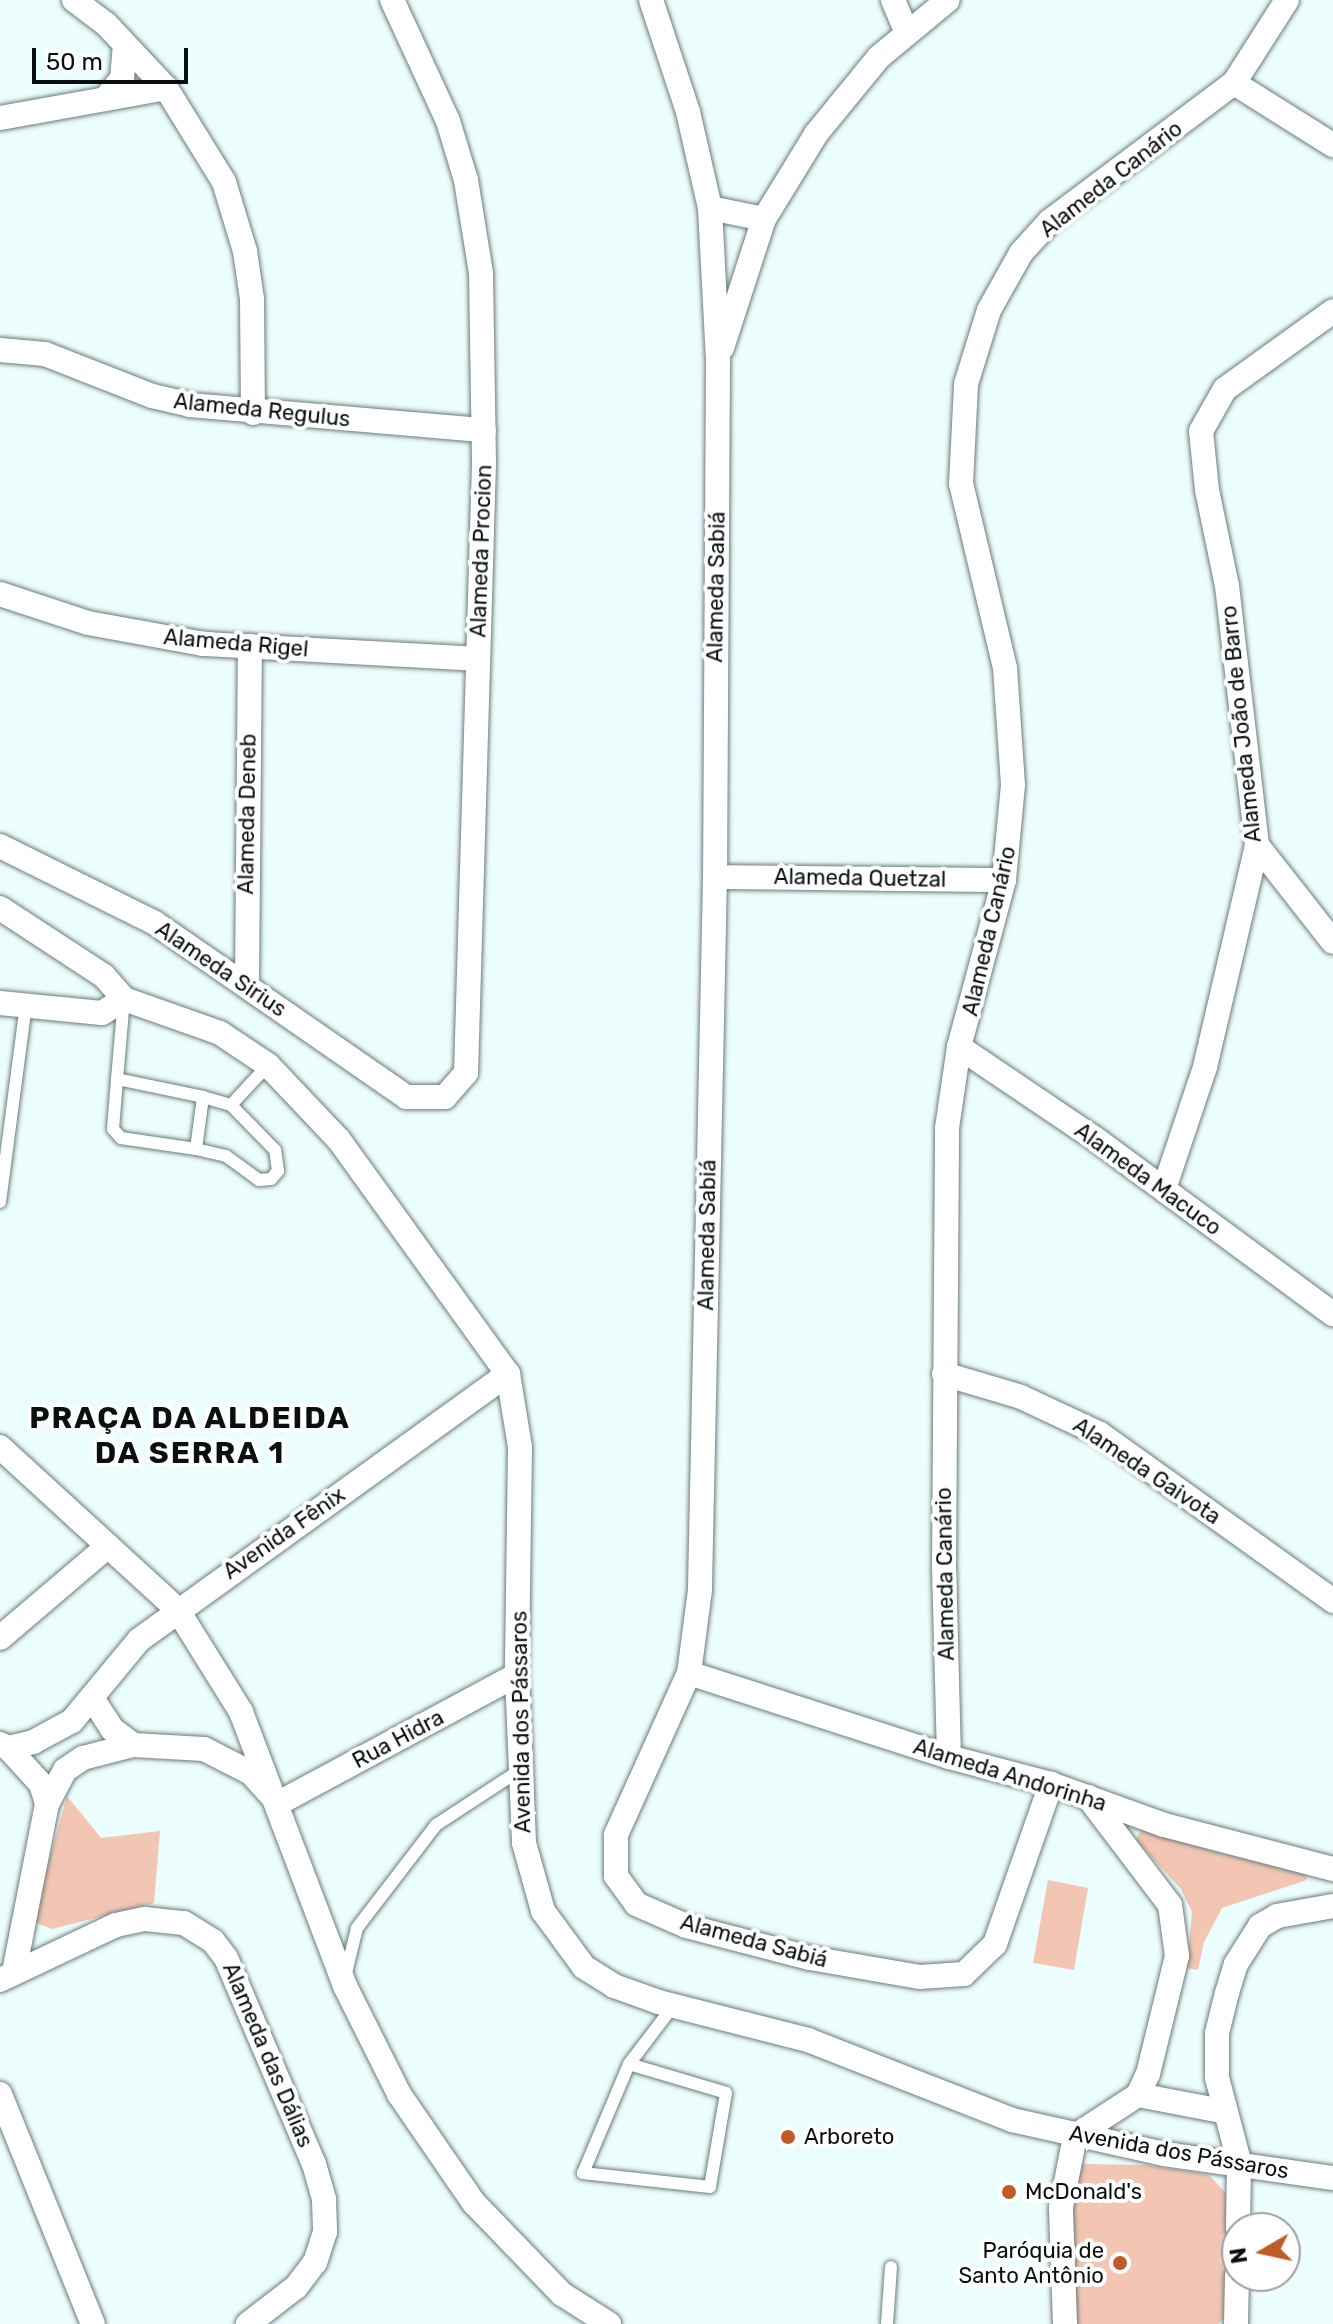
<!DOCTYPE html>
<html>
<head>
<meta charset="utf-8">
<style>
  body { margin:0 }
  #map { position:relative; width:1333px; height:2324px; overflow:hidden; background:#ebfdfd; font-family:Rubik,sans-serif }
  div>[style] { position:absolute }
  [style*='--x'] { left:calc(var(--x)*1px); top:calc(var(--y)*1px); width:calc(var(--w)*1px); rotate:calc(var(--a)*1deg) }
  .green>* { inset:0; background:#f2c6b3 }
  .roads { filter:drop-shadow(0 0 2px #6c7b7c) drop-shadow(0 0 2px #6c7b7c) }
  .service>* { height:12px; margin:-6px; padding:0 6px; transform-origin:6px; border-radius:6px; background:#fff }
  .minor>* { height:24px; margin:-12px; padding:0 12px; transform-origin:12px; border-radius:12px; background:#fff }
  .dots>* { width:22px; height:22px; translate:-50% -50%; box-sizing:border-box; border:4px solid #fff; border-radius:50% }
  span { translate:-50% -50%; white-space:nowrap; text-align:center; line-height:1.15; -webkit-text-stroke:8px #fff; paint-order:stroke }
  .street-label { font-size:22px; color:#0a0f10 }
  .poi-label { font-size:22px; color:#0a0f10 }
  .left { translate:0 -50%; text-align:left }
  .right { translate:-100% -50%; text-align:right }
  .district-label { font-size:30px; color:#0a0f10; font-weight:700; letter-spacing:2px }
  .north { position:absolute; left:1221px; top:2212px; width:80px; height:80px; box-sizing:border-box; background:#fff; border:2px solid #9d9f9f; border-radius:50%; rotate:261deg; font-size:22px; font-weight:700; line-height:32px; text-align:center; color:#0a0f10 }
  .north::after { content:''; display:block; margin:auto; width:28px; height:36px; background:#c05b29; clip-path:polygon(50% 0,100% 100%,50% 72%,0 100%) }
  .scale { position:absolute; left:32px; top:48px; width:156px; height:36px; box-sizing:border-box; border:4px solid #0a0f10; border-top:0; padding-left:10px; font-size:24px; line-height:28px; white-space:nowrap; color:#0a0f10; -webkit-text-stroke:6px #fff; paint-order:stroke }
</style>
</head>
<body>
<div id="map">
  <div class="green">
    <div style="clip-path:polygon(67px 1796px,101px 1838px,160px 1831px,154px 1903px,52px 1929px,32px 1921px)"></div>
    <div style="clip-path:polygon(1142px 1828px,1222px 1854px,1304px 1869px,1307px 1880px,1222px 1908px,1204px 1942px,1198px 1970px,1187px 1968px,1192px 1912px,1181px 1889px,1136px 1840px)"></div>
    <div style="clip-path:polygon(1048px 1880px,1088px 1888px,1074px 1970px,1033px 1963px)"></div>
    <div style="clip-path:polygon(1084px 2164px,1147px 2165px,1209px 2175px,1226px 2193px,1228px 2315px,1218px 2324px,1074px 2324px,1072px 2168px)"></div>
  </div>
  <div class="roads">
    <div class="service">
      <div style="--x:117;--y:1079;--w:88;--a:11.8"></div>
      <div style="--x:203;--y:1097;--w:52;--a:97.7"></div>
      <div style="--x:196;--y:1149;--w:76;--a:-171.7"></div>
      <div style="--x:121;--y:1138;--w:12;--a:-132"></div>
      <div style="--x:113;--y:1129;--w:50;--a:-85.4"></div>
      <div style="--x:117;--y:1079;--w:80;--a:-85"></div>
      <div style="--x:203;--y:1097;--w:29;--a:16"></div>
      <div style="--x:231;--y:1105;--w:54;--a:-47.2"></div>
      <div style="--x:196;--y:1149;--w:31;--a:13"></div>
      <div style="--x:226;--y:1156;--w:41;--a:36"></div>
      <div style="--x:259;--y:1180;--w:12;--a:-5"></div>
      <div style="--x:271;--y:1179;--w:11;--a:-49"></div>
      <div style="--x:278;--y:1171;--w:21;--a:-98"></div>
      <div style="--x:275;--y:1150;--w:63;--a:-134.4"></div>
      <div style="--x:0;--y:1202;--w:200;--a:-82.5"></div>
      <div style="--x:346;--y:1973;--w:46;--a:-76.3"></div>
      <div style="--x:357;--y:1928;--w:130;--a:-52.5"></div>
      <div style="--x:436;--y:1825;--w:100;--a:-33.2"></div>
      <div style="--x:629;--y:2064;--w:101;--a:16.6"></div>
      <div style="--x:726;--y:2093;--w:95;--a:99.7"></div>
      <div style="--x:710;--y:2187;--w:128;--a:-173.7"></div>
      <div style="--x:583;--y:2173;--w:118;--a:-67.1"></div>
      <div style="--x:629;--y:2064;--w:74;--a:-52.7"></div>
      <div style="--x:887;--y:2324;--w:57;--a:-86"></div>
    </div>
    <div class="minor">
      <div style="--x:74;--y:0;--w:40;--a:37"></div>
      <div style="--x:106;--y:24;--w:88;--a:46.8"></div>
      <div style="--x:166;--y:88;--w:110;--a:58.3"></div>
      <div style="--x:224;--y:182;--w:72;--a:73.1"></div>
      <div style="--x:245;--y:251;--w:49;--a:81.7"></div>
      <div style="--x:252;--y:299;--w:114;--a:89.5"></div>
      <div style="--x:651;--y:0;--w:118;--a:71.7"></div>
      <div style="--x:688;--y:112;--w:98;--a:77.1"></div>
      <div style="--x:710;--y:208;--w:153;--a:87"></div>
      <div style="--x:718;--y:361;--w:516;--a:90.33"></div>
      <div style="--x:715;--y:877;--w:713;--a:91.21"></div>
      <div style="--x:700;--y:1590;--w:84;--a:97.5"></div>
      <div style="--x:689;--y:1673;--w:178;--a:114.3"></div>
      <div style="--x:616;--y:1835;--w:41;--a:90"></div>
      <div style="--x:616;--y:1876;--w:34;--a:54"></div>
      <div style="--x:636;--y:1904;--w:55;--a:23.7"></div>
      <div style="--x:686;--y:1926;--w:128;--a:14.5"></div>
      <div style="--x:810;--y:1958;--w:112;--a:9.8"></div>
      <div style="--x:920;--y:1977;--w:44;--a:-3.9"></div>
      <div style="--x:964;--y:1974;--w:43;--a:-44.1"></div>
      <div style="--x:995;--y:1944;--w:170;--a:-70.7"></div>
      <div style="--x:893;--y:0;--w:33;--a:67"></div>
      <div style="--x:1234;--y:83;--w:117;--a:32.1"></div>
      <div style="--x:105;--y:99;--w:26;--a:-50"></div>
      <div style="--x:122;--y:79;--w:34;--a:-85"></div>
      <div style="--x:0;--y:118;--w:169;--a:-10.2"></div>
      <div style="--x:710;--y:208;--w:55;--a:11.5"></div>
      <div style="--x:722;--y:348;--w:136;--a:-72"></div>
      <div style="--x:764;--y:219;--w:100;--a:-58.5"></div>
      <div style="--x:816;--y:134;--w:99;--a:-50.7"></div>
      <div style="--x:879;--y:57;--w:89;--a:-39.6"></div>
      <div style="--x:0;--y:350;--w:45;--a:5.1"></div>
      <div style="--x:45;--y:354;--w:115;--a:21.4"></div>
      <div style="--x:152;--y:396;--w:39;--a:13"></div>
      <div style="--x:190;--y:405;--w:295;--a:4.9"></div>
      <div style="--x:0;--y:594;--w:93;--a:18.2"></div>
      <div style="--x:88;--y:623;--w:117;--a:10.3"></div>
      <div style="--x:203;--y:644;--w:275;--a:3.1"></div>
      <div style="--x:1257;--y:845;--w:123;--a:51.9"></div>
      <div style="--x:0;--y:846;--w:173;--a:26.4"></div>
      <div style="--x:155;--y:923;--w:305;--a:34.7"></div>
      <div style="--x:406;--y:1097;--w:39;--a:0"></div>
      <div style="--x:445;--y:1097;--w:32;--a:-49"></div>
      <div style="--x:466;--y:1073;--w:610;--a:-88.31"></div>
      <div style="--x:484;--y:463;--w:190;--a:-90.9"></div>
      <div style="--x:481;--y:273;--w:94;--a:-99.2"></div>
      <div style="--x:466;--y:180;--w:62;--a:-107"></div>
      <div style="--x:448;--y:121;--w:133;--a:-114.8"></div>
      <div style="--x:715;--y:877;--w:289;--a:0.6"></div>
      <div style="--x:0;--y:908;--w:124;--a:33.2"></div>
      <div style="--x:104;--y:976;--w:30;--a:49"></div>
      <div style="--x:124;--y:999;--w:102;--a:19.5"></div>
      <div style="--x:220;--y:1033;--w:58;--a:33.7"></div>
      <div style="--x:268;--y:1065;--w:103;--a:46.6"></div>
      <div style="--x:339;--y:1140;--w:289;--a:54.2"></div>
      <div style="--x:508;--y:1374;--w:74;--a:80.7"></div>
      <div style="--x:520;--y:1447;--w:228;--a:90.8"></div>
      <div style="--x:517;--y:1675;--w:168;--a:87.6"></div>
      <div style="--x:524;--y:1843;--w:71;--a:74.4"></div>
      <div style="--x:543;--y:1911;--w:69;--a:53.8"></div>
      <div style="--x:584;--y:1967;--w:36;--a:32"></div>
      <div style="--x:614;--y:1986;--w:48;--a:19.6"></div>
      <div style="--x:659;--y:2002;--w:154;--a:14.3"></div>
      <div style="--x:808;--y:2040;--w:219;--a:21.4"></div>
      <div style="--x:1012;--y:2120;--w:156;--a:12.6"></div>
      <div style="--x:1164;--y:2154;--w:171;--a:8.1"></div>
      <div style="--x:247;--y:982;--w:336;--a:-89.5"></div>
      <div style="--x:0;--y:1003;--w:102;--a:5.6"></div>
      <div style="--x:102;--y:1013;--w:26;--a:-32"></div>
      <div style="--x:959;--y:1047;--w:163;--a:34"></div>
      <div style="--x:1094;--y:1138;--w:297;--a:36.4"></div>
      <div style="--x:1164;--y:1189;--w:129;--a:-71.4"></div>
      <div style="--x:1205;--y:1067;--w:228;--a:-76.8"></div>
      <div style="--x:1257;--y:845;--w:261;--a:-96.6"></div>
      <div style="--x:1227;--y:586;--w:98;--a:-101.8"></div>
      <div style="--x:1207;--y:490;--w:59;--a:-95.8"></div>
      <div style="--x:1201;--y:431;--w:48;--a:-60.3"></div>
      <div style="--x:1225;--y:389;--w:133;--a:-35.8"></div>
      <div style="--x:944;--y:1374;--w:80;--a:16.6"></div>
      <div style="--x:1021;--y:1397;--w:87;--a:25.1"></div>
      <div style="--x:1100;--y:1434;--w:287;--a:35.6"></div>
      <div style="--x:0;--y:1447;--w:240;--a:42.5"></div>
      <div style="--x:177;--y:1609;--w:121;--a:58.1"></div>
      <div style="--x:241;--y:1712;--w:293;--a:69.2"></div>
      <div style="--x:345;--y:1986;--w:121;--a:63.4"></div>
      <div style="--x:399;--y:2094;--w:132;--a:55.5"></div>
      <div style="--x:474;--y:2203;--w:127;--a:46"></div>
      <div style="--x:562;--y:2294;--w:56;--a:32.6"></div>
      <div style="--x:0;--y:1638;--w:142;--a:-40.4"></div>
      <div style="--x:689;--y:1673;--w:273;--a:17.9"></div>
      <div style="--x:949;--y:1757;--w:106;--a:14.8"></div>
      <div style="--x:1051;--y:1784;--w:120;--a:19.9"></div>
      <div style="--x:1164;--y:1825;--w:175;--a:14.6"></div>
      <div style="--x:92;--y:1698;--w:37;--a:57"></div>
      <div style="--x:112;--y:1729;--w:26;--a:37"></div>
      <div style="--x:0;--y:1744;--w:9;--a:27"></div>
      <div style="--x:8;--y:1748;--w:26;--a:-13"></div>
      <div style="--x:33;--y:1742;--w:44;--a:-28.3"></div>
      <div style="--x:72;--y:1721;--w:105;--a:-50.4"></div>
      <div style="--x:139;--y:1640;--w:455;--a:-35.8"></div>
      <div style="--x:8;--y:1748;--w:49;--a:47.5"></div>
      <div style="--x:41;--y:1784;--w:21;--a:73"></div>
      <div style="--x:949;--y:1757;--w:188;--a:-91.5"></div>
      <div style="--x:944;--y:1569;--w:441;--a:-89.6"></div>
      <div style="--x:947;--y:1128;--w:82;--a:-81.6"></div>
      <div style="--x:959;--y:1047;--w:173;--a:-74.9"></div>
      <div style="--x:1004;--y:880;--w:95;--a:-84.6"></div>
      <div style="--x:1013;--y:785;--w:117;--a:-93.9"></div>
      <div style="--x:1005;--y:668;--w:189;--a:-103.4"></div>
      <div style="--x:961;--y:484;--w:100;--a:-87.1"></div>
      <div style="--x:966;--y:384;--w:77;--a:-72.7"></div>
      <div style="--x:989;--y:310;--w:65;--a:-60.7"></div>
      <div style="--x:1021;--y:253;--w:43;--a:-47.8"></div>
      <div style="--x:1050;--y:221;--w:230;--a:-36.9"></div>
      <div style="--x:1234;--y:83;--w:98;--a:-57.4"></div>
      <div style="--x:279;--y:1803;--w:270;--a:-28.3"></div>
      <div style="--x:14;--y:1972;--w:171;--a:-78.9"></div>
      <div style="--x:47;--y:1804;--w:38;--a:-62"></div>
      <div style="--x:65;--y:1770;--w:22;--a:-34"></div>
      <div style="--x:83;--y:1758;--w:52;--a:-14.6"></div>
      <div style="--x:133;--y:1745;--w:71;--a:3.2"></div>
      <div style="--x:204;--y:1749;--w:53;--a:27.1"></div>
      <div style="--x:251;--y:1773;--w:30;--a:48"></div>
      <div style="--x:0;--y:1980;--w:128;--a:-25.4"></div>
      <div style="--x:116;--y:1925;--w:30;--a:-12"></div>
      <div style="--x:145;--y:1919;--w:39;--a:6"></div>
      <div style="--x:184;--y:1923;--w:34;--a:32"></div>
      <div style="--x:213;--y:1941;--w:21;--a:53"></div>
      <div style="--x:226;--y:1958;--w:224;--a:66.9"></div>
      <div style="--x:314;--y:2164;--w:37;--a:74"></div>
      <div style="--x:324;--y:2200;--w:32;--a:88"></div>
      <div style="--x:325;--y:2232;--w:32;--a:108"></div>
      <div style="--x:315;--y:2262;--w:31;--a:127"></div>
      <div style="--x:296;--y:2287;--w:61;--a:142.4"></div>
      <div style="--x:0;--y:2094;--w:248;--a:68"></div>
      <div style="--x:1138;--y:2095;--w:86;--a:10.8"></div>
      <div style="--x:1238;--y:2228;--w:67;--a:-89.1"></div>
      <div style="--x:1239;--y:2161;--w:86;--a:-104.8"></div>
      <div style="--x:1217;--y:2078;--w:45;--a:-90"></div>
      <div style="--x:1217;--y:2033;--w:41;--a:-76"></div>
      <div style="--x:1227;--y:1993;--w:30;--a:-73"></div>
      <div style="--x:1236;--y:1964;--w:45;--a:-57.7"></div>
      <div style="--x:1260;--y:1926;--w:20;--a:-30"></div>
      <div style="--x:1277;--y:1916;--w:57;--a:-10.1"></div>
      <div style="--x:1065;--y:2324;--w:117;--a:-92"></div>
      <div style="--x:1061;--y:2207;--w:72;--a:-78.8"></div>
      <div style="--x:1075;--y:2136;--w:75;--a:-33.1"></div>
      <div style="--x:1138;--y:2095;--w:23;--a:-65"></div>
      <div style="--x:1148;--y:2074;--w:122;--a:-76.2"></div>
      <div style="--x:1177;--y:1956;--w:51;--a:-97.8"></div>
      <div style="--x:1170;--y:1905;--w:136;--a:-127.2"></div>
      <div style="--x:1236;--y:2324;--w:48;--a:-88.8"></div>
    </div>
  </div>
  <div class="dots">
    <div style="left:788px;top:2137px;background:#c05b29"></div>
    <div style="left:1009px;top:2192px;background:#c05b29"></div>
    <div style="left:1120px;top:2263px;background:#c05b29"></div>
  </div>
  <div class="street-label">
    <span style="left:1111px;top:179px;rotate:-38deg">Alameda Canário</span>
    <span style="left:262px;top:410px;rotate:6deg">Alameda Regulus</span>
    <span style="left:481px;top:551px;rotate:-88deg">Alameda Procion</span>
    <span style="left:716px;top:587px;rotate:-89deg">Alameda Sabiá</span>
    <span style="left:236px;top:643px;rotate:5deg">Alameda Rigel</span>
    <span style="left:1241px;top:724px;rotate:-96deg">Alameda João de Barro</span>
    <span style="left:247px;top:814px;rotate:-89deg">Alameda Deneb</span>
    <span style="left:860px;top:878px;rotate:1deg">Alameda Quetzal</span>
    <span style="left:989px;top:931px;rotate:-77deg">Alameda Canário</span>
    <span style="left:221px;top:969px;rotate:34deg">Alameda Sirius</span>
    <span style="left:1148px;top:1179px;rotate:36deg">Alameda Macuco</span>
    <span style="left:707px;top:1235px;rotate:-89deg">Alameda Sabiá</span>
    <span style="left:1147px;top:1471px;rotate:34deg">Alameda Gaivota</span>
    <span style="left:284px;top:1533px;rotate:-35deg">Avenida Fênix</span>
    <span style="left:945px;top:1574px;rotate:-91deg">Alameda Canário</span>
    <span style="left:521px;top:1722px;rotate:-91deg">Avenida dos Pássaros</span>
    <span style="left:398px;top:1739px;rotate:-28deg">Rua Hidra</span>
    <span style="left:1010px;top:1775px;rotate:17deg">Alameda Andorinha</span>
    <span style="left:754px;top:1941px;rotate:15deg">Alameda Sabiá</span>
    <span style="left:268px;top:2055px;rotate:67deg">Alameda das Dálias</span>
    <span style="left:1179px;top:2152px;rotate:10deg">Avenida dos Pássaros</span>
  </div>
  <div class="poi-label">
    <span class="left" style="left:804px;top:2137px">Arboreto</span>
    <span class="left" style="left:1025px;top:2192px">McDonald's</span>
    <span class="right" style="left:1104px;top:2263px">Paróquia de<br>Santo Antônio</span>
  </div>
  <div class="district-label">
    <span style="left:190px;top:1435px">PRAÇA DA ALDEIDA<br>DA SERRA 1</span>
  </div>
  <div class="north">N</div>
  <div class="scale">50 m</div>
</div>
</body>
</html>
